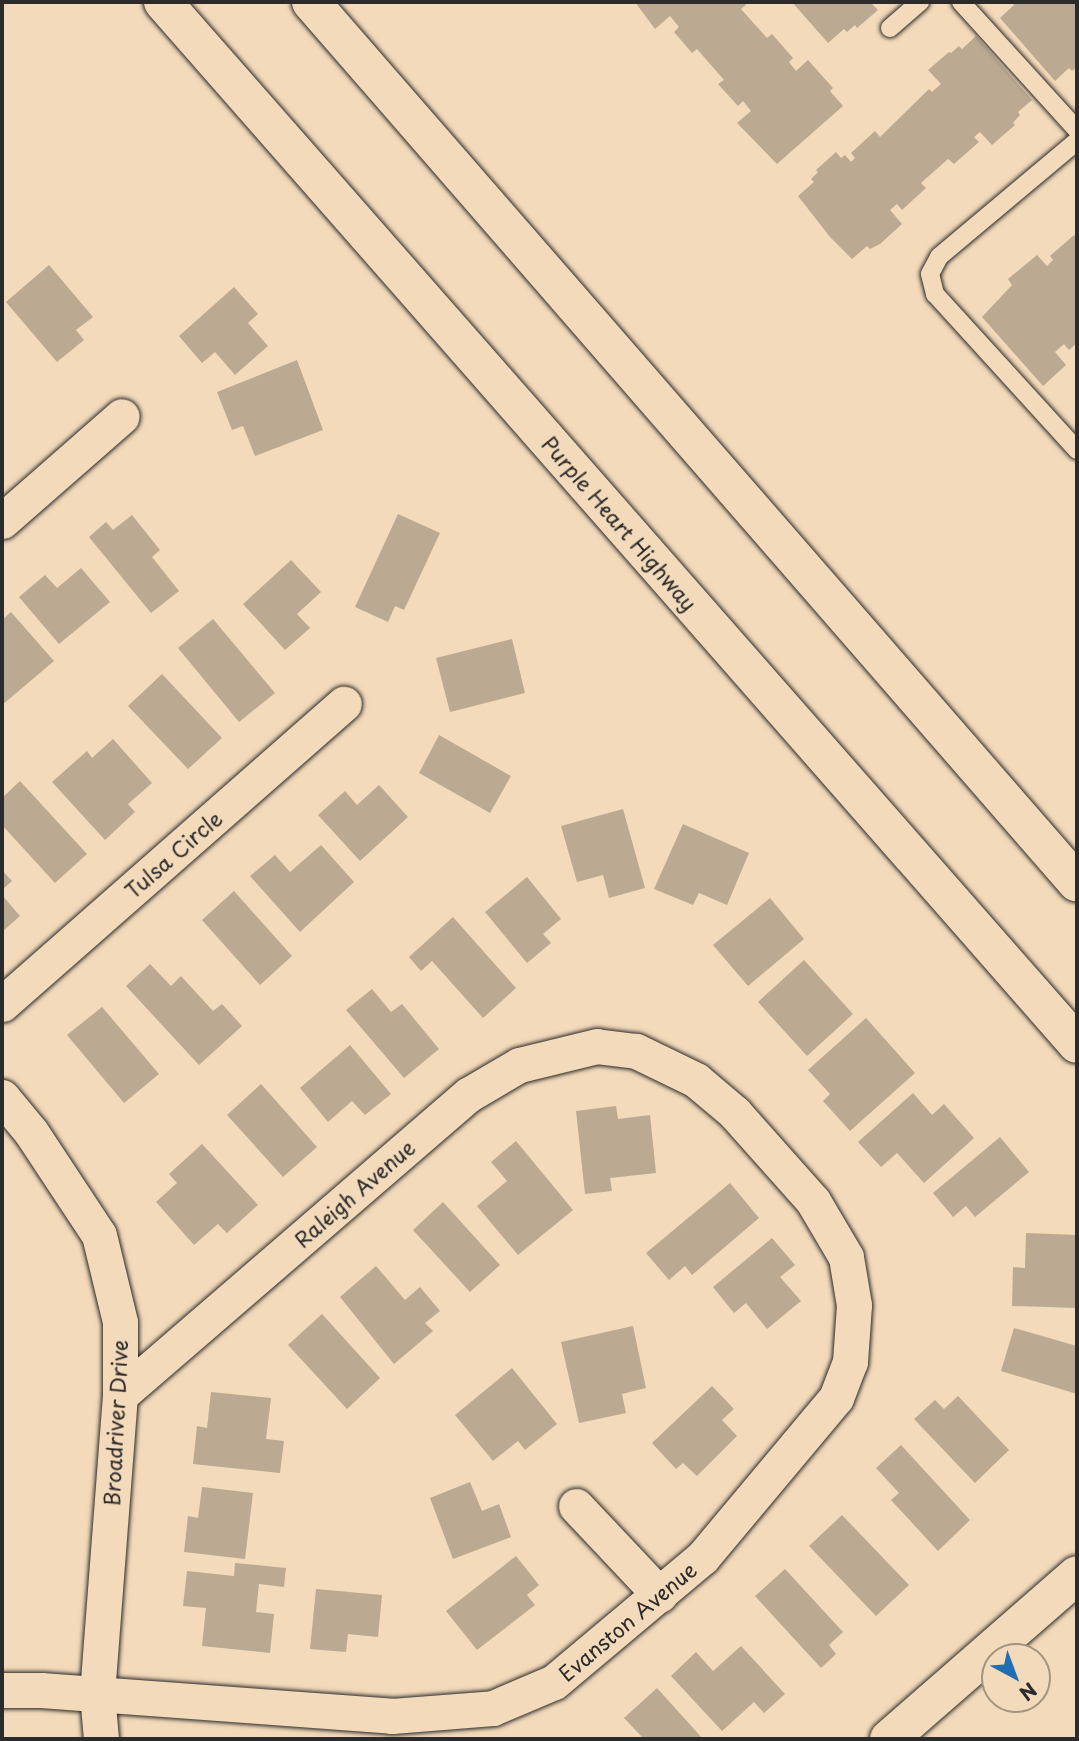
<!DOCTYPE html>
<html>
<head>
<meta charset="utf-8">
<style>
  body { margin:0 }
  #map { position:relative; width:1079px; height:1741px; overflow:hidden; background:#f3daba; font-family:"Playpen Sans",sans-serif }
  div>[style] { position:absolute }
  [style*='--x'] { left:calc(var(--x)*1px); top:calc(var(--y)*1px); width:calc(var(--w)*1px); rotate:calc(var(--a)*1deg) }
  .building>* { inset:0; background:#bba992 }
  .roads { filter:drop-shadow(0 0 2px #2b2b2b) drop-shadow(0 0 2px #2b2b2b) }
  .lane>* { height:18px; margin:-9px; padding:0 9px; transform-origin:9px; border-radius:9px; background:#f3daba }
  .street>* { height:35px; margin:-17.5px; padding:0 17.5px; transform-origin:17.5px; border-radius:17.5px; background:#f3daba }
  .secondary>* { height:38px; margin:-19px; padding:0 19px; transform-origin:19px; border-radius:19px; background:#f3daba }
  .highway>* { height:38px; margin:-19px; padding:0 19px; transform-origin:19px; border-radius:19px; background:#f3daba }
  span { translate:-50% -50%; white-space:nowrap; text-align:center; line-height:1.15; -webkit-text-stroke:5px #f3daba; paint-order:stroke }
  .street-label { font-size:21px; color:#2b2b2b }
  .frame { position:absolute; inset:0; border:4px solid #2b2b2b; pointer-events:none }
  .north { position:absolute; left:981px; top:1643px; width:70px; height:70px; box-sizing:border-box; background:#f3daba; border:2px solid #a39481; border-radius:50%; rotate:139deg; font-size:19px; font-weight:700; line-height:28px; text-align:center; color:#2b2b2b }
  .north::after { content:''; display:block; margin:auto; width:24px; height:32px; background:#1f6fb2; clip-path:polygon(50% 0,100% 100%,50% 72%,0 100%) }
</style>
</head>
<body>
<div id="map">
  <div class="building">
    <div style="clip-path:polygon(635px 2px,744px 2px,746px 5px,741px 9px,767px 38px,772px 34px,793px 58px,789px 62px,796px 71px,808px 60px,833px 88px,830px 91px,843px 106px,777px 164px,737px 123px,751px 111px,743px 101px,738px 106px,718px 84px,724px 80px,697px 49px,692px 53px,674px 32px,679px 27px,670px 16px,655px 29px)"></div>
    <div style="clip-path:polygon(792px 2px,870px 2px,878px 10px,857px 28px,855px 25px,847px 32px,844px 29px,828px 43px)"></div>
    <div style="clip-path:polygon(1012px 2px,1077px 2px,1077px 67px,1072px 71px,1069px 68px,1055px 81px,1000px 18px,1014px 5px)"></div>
    <div style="clip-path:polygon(976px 36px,1032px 100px,1018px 112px,1020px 115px,1013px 123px,1015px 125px,992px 145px,980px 132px,974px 137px,979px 142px,954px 164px,948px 159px,921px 183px,926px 188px,902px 210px,897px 204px,890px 210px,902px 224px,880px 244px,870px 249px,867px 246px,852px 259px,830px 237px,798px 196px,814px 182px,811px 179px,818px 172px,816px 170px,836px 152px,841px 158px,845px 155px,851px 162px,855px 158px,851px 153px,875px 131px,880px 137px,929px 89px,932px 92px,941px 84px,928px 70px,949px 52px,951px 53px,959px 46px,962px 49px)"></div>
    <div style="clip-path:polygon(1074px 235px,1077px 239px,1077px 343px,1069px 350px,1064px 344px,1055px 352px,1066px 365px,1043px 386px,982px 317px,1012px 285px,1008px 279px,1037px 255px,1047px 266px,1053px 260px,1050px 256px)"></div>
    <div style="clip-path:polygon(49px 265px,93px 317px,76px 330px,84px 340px,57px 362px,6px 302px)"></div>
    <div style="clip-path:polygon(234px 287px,258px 314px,248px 323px,268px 346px,235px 375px,215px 352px,202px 363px,179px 336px)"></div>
    <div style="clip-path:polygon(297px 360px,323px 430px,255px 456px,243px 426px,232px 430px,217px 392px)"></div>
    <div style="clip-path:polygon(398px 514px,440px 533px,404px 610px,395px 606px,388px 622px,355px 607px)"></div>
    <div style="clip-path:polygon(132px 515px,160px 550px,152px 557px,179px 591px,151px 613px,89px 537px,106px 522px,113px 530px)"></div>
    <div style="clip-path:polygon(291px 560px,321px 592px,297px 614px,310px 628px,285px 650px,243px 604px)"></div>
    <div style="clip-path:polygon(81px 568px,110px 602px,59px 644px,19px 597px,45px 575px,57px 588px)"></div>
    <div style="clip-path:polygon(11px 612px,54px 661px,2px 705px,2px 620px)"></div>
    <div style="clip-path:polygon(213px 619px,275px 693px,239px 722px,178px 648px)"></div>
    <div style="clip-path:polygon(512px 639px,525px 693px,450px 712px,436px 658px)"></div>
    <div style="clip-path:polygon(162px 674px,222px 738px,188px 769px,128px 706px)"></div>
    <div style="clip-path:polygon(439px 735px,511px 776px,490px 813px,419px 773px)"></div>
    <div style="clip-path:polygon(113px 739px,152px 783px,128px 804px,135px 812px,105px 840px,52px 782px,87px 751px,92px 758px)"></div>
    <div style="clip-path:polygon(20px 781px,87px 854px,55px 883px,2px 825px,2px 798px)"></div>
    <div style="clip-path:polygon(379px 785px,408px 817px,360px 861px,318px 815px,345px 791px,357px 805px)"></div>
    <div style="clip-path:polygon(623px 809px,645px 888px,609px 898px,603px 875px,577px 882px,561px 826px)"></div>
    <div style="clip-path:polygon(683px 824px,749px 853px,727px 905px,699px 893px,693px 905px,654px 889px)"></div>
    <div style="clip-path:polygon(321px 845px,354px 882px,300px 932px,250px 876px,275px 855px,290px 872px)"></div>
    <div style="clip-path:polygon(2px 870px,12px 881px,2px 890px)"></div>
    <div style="clip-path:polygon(527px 877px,561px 919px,543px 934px,551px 943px,527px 963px,485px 912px)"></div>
    <div style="clip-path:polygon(234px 891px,292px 956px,260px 985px,202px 920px)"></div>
    <div style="clip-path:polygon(2px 895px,20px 916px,2px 932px)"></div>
    <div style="clip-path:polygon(770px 898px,804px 939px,748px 986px,713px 945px)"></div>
    <div style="clip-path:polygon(453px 917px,516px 988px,483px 1018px,432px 961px,421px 971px,409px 957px)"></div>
    <div style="clip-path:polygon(804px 960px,853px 1014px,807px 1056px,758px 1002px)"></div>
    <div style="clip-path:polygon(150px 964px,171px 986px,181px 976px,213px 1011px,222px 1004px,242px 1026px,199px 1065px,126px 986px)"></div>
    <div style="clip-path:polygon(372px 989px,391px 1012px,402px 1004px,439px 1049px,404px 1078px,346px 1010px)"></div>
    <div style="clip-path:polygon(102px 1007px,159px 1074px,124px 1103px,67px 1035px)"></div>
    <div style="clip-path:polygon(866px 1018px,915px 1073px,850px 1131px,823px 1101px,830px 1094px,808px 1070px)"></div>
    <div style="clip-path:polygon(350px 1045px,391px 1094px,365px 1115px,352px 1101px,328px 1122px,300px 1088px)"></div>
    <div style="clip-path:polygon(261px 1084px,317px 1147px,283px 1177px,227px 1115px)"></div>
    <div style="clip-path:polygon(913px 1093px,932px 1115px,944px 1104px,974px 1138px,924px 1183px,897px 1153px,881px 1167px,858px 1142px)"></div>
    <div style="clip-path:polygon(616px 1106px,618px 1119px,650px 1115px,656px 1173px,610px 1178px,612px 1191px,585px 1194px,576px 1111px)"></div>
    <div style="clip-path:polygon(1000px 1137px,1029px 1172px,975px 1217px,966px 1206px,953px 1217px,933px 1193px)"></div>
    <div style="clip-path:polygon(516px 1141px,573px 1210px,518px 1255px,477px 1206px,507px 1181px,491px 1162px)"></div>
    <div style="clip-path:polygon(202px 1144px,258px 1205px,227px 1233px,218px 1224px,194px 1245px,156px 1202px,177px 1183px,169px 1174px)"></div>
    <div style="clip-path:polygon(730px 1183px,759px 1218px,692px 1275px,685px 1266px,669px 1280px,646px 1253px)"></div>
    <div style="clip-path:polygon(443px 1202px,500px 1265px,470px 1292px,413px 1230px)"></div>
    <div style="clip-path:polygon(1026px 1233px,1077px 1235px,1077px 1308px,1012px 1306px,1013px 1267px,1025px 1268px)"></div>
    <div style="clip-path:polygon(772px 1238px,795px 1265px,780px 1277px,801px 1301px,767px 1329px,746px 1303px,734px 1313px,713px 1287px)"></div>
    <div style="clip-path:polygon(376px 1266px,405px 1300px,420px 1287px,440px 1311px,425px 1323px,433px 1331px,394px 1364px,340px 1297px)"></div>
    <div style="clip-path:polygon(322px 1314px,380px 1378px,347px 1409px,288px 1345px)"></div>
    <div style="clip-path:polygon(633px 1326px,646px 1388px,622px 1394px,626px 1413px,579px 1423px,561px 1342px)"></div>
    <div style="clip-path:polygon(1014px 1328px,1077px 1346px,1077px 1394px,1001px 1371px)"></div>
    <div style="clip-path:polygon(512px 1368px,557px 1424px,525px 1450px,518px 1441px,493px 1461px,455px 1415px)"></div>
    <div style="clip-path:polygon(712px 1386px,734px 1409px,722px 1420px,737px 1436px,697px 1476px,683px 1463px,676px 1469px,652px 1443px)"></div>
    <div style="clip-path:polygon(211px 1392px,271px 1398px,266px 1439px,284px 1441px,280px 1473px,193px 1464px,197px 1426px,207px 1428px)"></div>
    <div style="clip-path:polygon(958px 1396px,1009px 1450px,975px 1483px,914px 1419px,935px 1400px,944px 1409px)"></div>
    <div style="clip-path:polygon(901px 1445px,970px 1520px,938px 1551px,891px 1500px,899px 1493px,876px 1468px)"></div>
    <div style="clip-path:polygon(470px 1482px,482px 1511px,499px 1504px,511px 1537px,453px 1559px,430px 1498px)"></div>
    <div style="clip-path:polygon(202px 1487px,253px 1493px,245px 1559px,184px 1552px,188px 1516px,198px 1518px)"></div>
    <div style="clip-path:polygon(842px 1515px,909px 1585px,876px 1616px,809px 1546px)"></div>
    <div style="clip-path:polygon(516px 1556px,539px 1585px,527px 1595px,535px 1605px,477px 1650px,446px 1611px)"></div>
    <div style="clip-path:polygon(235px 1563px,286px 1568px,284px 1587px,259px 1584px,256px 1612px,274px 1614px,270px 1653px,202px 1646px,206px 1608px,183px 1606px,187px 1571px,234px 1576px)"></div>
    <div style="clip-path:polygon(785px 1569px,843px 1632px,829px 1645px,836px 1654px,821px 1668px,755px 1596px)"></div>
    <div style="clip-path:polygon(316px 1589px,382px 1595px,378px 1637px,348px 1634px,346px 1652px,310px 1649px)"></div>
    <div style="clip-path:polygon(741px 1646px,785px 1694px,764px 1713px,754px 1702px,722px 1731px,671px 1676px,696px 1652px,713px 1671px)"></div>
    <div style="clip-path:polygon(657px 1688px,703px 1739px,644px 1739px,624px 1718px)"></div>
  </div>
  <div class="roads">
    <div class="lane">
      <div style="--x:961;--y:2;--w:173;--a:47.8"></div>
      <div style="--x:890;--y:28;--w:40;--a:-41"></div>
      <div style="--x:1077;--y:141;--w:180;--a:140"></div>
      <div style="--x:939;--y:257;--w:19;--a:118"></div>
      <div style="--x:930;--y:274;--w:21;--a:76"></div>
      <div style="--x:935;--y:294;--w:211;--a:47.7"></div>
    </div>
    <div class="street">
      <div style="--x:2;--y:521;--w:159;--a:-41.2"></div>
      <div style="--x:2;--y:1004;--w:455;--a:-41.3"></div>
      <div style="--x:2;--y:1097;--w:45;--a:50.4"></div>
      <div style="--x:31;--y:1132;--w:123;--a:56.6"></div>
      <div style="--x:99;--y:1235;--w:89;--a:76.4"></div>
      <div style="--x:120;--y:1322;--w:73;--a:90"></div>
      <div style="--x:120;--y:1395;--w:300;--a:94.4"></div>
      <div style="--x:97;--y:1694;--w:45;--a:84.9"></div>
      <div style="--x:576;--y:1506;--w:122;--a:46.7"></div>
      <div style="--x:2;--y:1690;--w:39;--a:0"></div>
      <div style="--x:41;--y:1690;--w:352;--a:4.2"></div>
      <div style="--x:392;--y:1716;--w:101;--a:-4.5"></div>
      <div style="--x:493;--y:1708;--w:66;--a:-23.1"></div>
      <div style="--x:554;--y:1682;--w:193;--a:-40"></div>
      <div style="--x:702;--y:1558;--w:209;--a:-50.1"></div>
      <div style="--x:836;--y:1398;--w:39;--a:-69"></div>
      <div style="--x:850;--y:1362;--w:57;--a:-86"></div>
      <div style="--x:854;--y:1305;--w:49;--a:-99.5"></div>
      <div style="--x:846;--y:1257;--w:65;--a:-120.5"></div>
      <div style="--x:813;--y:1201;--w:118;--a:-131.6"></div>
      <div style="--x:735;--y:1113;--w:51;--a:-139.8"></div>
      <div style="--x:696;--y:1080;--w:67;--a:-154.2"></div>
      <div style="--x:636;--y:1051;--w:39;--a:-173"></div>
      <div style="--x:597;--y:1046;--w:80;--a:166.3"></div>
      <div style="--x:519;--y:1065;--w:59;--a:149.5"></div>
      <div style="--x:468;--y:1095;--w:459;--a:139.2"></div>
    </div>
    <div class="secondary">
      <div style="--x:889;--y:1739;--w:249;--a:-41.1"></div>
    </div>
    <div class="highway">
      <div style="--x:163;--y:2;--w:1386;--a:48.74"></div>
      <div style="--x:311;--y:2;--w:1167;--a:48.99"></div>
    </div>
  </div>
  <div class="street-label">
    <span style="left:620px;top:523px;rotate:49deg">Purple Heart Highway</span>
    <span style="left:173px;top:854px;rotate:-41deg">Tulsa Circle</span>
    <span style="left:354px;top:1193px;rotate:-41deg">Raleigh Avenue</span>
    <span style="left:115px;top:1423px;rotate:-87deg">Broadriver Drive</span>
    <span style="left:627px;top:1621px;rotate:-40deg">Evanston Avenue</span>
  </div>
  <div class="frame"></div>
  <div class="north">N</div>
</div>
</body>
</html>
